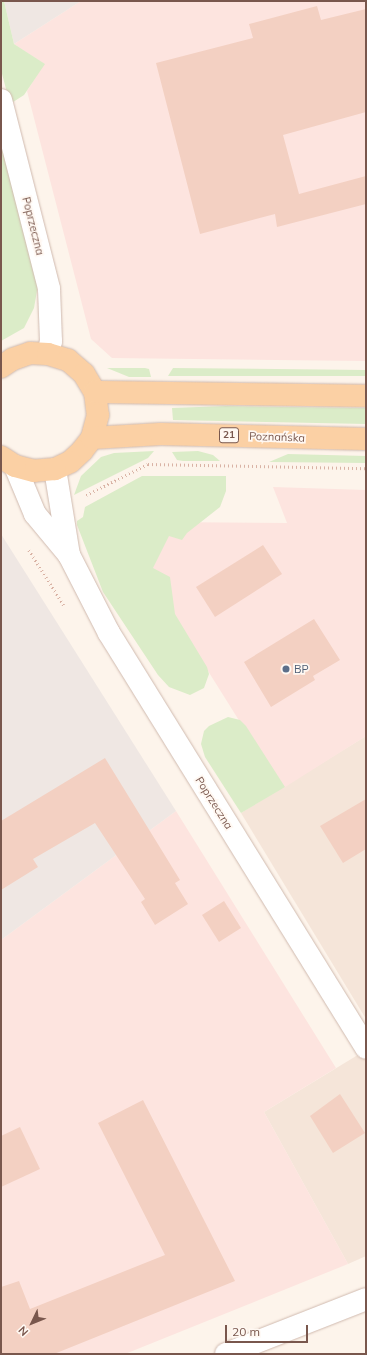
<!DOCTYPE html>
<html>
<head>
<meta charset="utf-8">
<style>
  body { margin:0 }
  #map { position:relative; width:367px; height:1355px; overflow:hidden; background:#fdf4eb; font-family:Mulish,sans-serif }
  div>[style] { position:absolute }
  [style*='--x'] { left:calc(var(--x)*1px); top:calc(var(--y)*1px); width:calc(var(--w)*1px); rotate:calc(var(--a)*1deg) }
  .residential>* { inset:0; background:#f5e5d9 }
  .commercial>* { inset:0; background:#fde4df }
  .industrial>* { inset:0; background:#efe7e3 }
  .green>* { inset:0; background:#dbecc8 }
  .building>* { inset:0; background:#f3d0c2 }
  .path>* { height:2.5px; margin-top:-1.25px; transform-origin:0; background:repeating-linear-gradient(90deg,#d9b2a4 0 1px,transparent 0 4px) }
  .roads { filter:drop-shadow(0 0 1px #d0baaf) drop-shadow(0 0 1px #d0baaf) }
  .minor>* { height:22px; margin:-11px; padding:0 11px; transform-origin:11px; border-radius:11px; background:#fff }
  .major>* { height:22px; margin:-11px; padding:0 11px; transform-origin:11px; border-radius:11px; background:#fbd0a4 }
  .dots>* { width:11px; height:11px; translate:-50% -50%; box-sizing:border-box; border:2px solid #fff8f2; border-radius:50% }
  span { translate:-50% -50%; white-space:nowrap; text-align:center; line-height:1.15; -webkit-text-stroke:3.5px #fff8f2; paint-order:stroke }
  .shield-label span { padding:1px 3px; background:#fff8f2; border:1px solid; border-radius:3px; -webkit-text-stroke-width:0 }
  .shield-label { font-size:10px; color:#79574d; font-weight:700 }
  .street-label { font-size:11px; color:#79574d }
  .service-label { font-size:11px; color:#4e5e75 }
  .left { translate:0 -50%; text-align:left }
  .frame { position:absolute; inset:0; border:2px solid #79574d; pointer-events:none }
  .north { position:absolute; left:12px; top:1303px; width:40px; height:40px; -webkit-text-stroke:3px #fff8f2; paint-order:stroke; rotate:227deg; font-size:11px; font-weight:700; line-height:16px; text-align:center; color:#79574d }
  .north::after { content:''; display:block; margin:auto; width:14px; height:18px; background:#79574d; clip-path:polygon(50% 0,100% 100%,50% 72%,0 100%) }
  .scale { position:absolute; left:225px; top:1325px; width:83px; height:18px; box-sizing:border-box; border:2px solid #79574d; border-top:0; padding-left:5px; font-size:12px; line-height:14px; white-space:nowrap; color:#79574d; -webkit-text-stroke:3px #fff8f2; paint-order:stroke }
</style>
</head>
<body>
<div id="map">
  <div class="residential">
    <div style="clip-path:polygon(366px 736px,366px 1019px,241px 813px)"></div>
    <div style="clip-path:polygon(366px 1050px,366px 1256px,348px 1264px,264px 1112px)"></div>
  </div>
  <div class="commercial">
    <div style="clip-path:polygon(81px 1px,366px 1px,366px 361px,112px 358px,91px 339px,27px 91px,44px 64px,14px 44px)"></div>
    <div style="clip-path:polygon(273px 487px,366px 490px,366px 736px,282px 789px,139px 561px,160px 522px,287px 523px)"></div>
    <div style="clip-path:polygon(176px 811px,336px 1068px,264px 1112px,348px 1264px,125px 1354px,1px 1354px,1px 940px)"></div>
  </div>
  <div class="industrial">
    <div style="clip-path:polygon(4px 1px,81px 1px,14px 44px)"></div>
    <div style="clip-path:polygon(1px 534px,176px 811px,1px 940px)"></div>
  </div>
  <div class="green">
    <div style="clip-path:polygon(1px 1px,4px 1px,14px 44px,45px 64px,24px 95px,10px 104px,1px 70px)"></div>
    <div style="clip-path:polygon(1px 128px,38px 285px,34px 308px,24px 328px,1px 341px)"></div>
    <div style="clip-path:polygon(107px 368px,145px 368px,149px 369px,151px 377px,129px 377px)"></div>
    <div style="clip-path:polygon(173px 368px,366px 370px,366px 376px,168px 376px)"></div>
    <div style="clip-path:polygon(226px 406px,366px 408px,366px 424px,173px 420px,172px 408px)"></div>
    <div style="clip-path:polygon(154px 451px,148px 458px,74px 495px,81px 476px,101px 457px,114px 453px)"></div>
    <div style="clip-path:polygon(198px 451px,213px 455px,220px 461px,183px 461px,177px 460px,172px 452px)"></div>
    <div style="clip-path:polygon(288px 454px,366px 456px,366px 463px,269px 462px)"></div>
    <div style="clip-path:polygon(142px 476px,226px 476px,226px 491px,220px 507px,187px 533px,182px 540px,169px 536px,153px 568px,170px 577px,175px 614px,207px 667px,209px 674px,204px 688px,190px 695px,169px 687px,158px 675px,103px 592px,77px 525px,77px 521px,83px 517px,85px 507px)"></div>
    <div style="clip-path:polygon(228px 717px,240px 720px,246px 726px,285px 787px,241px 813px,205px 757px,201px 744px,204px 731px,209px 726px)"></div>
  </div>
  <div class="building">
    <div style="clip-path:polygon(317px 6px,321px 20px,366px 9px,366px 112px,283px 135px,299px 194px,366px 176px,366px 204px,277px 227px,275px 214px,200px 234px,156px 63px,253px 38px,249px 24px)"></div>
    <div style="clip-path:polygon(263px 545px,282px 574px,215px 617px,196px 587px)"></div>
    <div style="clip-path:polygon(314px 619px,340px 660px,313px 676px,315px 680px,271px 707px,244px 662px)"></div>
    <div style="clip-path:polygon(105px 758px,180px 880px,175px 883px,188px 904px,155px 925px,141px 902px,145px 899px,95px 823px,33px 859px,38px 867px,1px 890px,1px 821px)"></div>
    <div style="clip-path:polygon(366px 799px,366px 849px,343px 863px,320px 826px)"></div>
    <div style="clip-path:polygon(224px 901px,241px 928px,219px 942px,202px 915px)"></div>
    <div style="clip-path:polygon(340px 1094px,365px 1133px,333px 1153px,310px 1116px)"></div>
    <div style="clip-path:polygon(143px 1100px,235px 1281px,54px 1354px,1px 1354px,1px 1287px,19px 1281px,30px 1309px,165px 1255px,98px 1123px)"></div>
    <div style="clip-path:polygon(20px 1127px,40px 1169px,1px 1187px,1px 1136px)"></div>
  </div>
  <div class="path">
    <div style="--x:86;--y:495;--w:69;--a:-26.6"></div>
    <div style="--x:148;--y:464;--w:218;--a:1.1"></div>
    <div style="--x:29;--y:550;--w:67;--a:57.7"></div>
  </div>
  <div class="roads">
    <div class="minor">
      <div style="--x:1;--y:100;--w:195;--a:75.7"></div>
      <div style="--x:49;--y:289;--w:52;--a:87.8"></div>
      <div style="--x:51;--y:341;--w:13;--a:103"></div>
      <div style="--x:15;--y:466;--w:52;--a:67.4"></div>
      <div style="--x:35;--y:514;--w:53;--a:50.3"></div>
      <div style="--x:69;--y:555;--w:88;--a:62.9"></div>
      <div style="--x:109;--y:633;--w:488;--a:58.2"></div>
      <div style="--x:55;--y:469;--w:87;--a:80.8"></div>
      <div style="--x:226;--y:1354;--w:150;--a:-21.4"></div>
    </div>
    <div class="major">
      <div style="--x:1;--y:367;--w:14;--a:-34"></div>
      <div style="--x:13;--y:359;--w:18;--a:-19"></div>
      <div style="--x:30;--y:353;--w:18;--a:3"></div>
      <div style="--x:48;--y:354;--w:21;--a:17"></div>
      <div style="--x:68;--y:360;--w:21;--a:41"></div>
      <div style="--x:84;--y:374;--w:21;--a:59"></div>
      <div style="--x:95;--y:392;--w:23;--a:83"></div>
      <div style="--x:98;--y:415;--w:24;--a:105"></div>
      <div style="--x:92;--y:438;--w:16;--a:128"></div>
      <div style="--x:82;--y:451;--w:16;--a:137"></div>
      <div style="--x:70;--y:462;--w:17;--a:155"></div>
      <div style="--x:55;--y:469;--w:21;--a:175"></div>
      <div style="--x:34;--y:471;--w:20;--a:-165"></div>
      <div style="--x:15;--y:466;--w:17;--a:-147"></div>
      <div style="--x:95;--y:392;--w:271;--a:0.8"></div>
      <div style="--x:92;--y:438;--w:69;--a:-3.3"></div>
      <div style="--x:161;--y:434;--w:205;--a:1.4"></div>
    </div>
  </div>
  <div class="dots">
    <div style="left:286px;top:669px;background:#5c6f8a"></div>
  </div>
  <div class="shield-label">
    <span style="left:229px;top:435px">21</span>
  </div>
  <div class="street-label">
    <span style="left:33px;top:226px;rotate:76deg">Poprzeczna</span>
    <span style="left:277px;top:437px;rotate:2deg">Poznańska</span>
    <span style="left:214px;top:803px;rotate:58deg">Poprzeczna</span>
  </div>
  <div class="service-label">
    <span class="left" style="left:294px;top:669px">BP</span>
  </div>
  <div class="frame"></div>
  <div class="north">N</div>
  <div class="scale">20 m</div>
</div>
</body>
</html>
